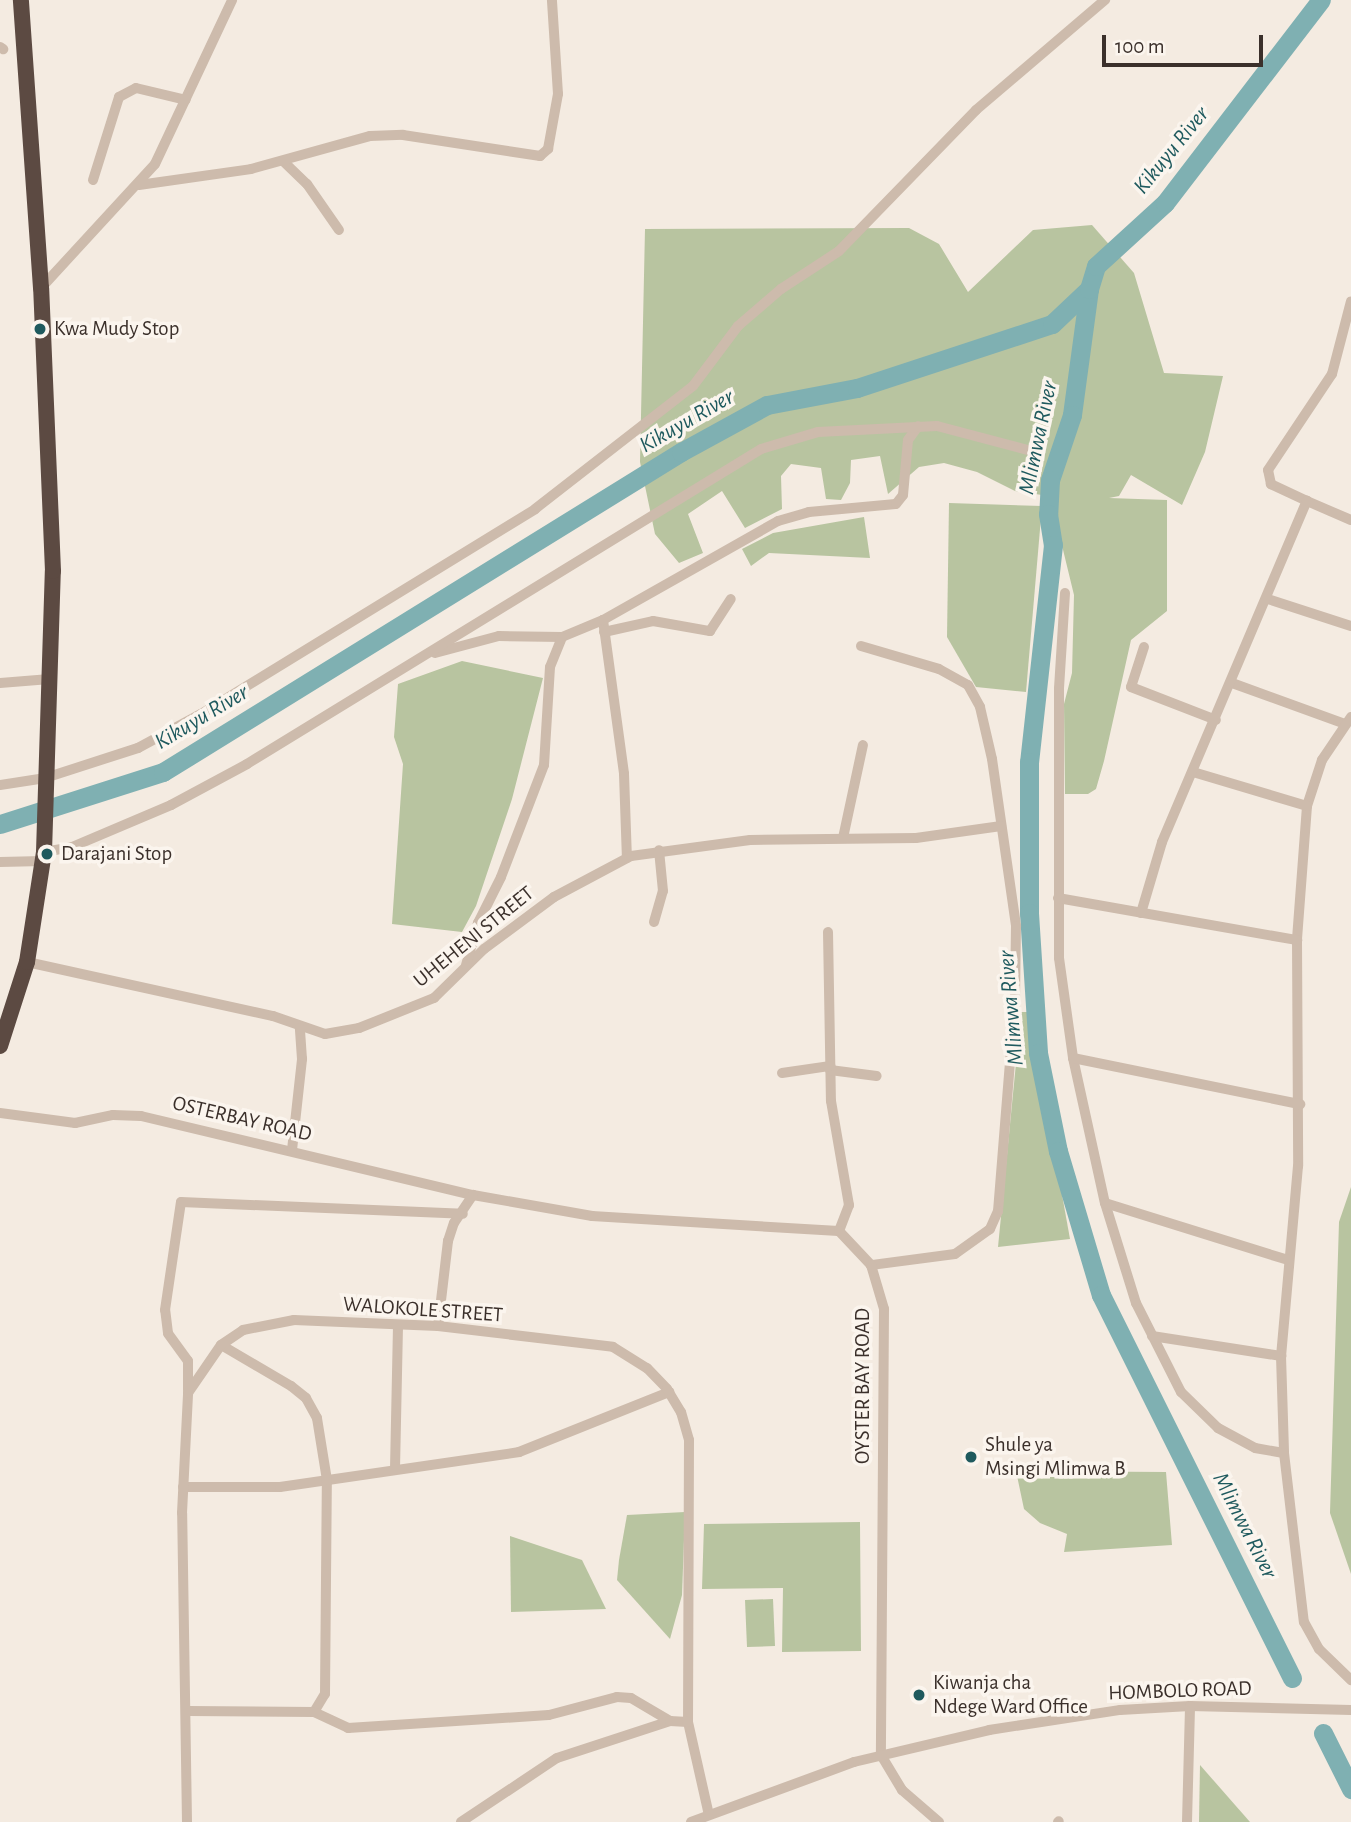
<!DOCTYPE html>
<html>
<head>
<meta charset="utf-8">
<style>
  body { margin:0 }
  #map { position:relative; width:1351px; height:1822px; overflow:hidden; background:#f4ebe1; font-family:"Alegreya Sans",sans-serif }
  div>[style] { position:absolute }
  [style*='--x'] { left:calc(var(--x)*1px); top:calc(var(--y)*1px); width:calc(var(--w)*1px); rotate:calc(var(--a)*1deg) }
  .green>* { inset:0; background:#b8c4a0 }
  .river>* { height:19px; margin:-9.5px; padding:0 9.5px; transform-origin:9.5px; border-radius:9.5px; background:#7fb0b2 }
  .minor>* { height:10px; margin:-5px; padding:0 5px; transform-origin:5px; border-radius:5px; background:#cdbbac }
  .highway>* { height:16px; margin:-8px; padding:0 8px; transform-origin:8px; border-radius:8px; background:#5c4a42 }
  .dots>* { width:19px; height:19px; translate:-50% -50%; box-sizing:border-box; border:4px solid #fbf5ee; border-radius:50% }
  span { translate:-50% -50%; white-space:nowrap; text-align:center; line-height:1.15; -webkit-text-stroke:7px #fbf5ee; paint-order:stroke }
  .poi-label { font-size:21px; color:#3b302b }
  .left { translate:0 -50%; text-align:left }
  .street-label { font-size:21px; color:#3b302b }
  .water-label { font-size:23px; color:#1f5a5e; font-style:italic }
  .scale { position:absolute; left:1102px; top:35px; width:161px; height:32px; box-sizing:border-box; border:4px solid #3b302b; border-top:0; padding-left:9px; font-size:21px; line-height:24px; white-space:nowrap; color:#3b302b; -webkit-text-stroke:5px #fbf5ee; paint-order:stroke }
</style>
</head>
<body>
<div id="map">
  <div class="green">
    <div style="clip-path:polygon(1092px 225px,1134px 273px,1164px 373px,1223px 376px,1205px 452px,1182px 505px,1131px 475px,1119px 496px,1109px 498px,1167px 500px,1167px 611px,1131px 640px,1104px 761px,1096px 789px,1088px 794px,1065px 794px,1064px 704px,1072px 673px,1074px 595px,1057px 525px,1056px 497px,1015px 491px,977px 472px,944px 463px,919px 467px,888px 494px,880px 456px,851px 460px,850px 483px,841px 500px,826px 499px,821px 468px,791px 464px,781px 476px,782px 509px,745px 528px,722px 491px,688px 514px,703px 553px,679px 563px,655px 534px,640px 462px,645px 229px,909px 228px,939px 244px,968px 292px,1033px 230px)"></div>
    <div style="clip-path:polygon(949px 503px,1042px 506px,1026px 692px,976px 687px,947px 637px)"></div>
    <div style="clip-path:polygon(864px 517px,870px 558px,769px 553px,751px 566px,742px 549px,773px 533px)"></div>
    <div style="clip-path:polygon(462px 661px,543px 678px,512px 799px,476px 906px,462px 932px,392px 924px,403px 764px,394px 737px,398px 684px)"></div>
    <div style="clip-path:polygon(1021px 1012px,1029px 1012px,1070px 1239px,998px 1247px)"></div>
    <div style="clip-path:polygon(1351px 1187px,1351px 1574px,1330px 1513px,1339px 1222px)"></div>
    <div style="clip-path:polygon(1016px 1471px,1166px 1472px,1172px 1545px,1064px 1552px,1067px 1534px,1040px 1523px,1024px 1509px)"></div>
    <div style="clip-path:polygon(685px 1512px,682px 1595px,670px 1639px,617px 1580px,619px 1560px,627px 1515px)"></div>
    <div style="clip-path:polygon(860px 1522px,861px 1651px,782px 1652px,783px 1588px,702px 1589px,704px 1524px)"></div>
    <div style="clip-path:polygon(510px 1536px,582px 1560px,606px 1609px,511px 1612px)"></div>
    <div style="clip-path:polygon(773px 1599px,775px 1646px,747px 1647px,745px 1600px)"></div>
    <div style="clip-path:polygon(1200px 1765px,1250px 1822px,1199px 1822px)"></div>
  </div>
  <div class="river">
    <div style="--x:1089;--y:289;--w:127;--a:97.7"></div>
    <div style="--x:1072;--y:415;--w:69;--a:108.7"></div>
    <div style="--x:1050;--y:480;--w:34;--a:93"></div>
    <div style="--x:1048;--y:514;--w:31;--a:81"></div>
    <div style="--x:1053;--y:545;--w:218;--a:96.3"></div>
    <div style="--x:1029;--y:762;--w:151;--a:90"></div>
    <div style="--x:1029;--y:913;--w:140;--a:86.3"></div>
    <div style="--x:1038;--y:1053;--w:100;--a:78.5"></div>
    <div style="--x:1058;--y:1151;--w:150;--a:73.4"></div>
    <div style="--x:1101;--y:1295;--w:428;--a:63.5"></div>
    <div style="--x:0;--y:824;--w:171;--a:-17.7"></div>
    <div style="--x:163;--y:772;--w:609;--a:-31.71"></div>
    <div style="--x:681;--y:452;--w:98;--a:-28.7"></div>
    <div style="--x:767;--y:405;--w:92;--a:-10.7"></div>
    <div style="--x:857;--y:388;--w:205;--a:-18.2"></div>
    <div style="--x:1052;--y:324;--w:51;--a:-43.4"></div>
    <div style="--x:1089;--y:289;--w:24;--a:-73"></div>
    <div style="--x:1096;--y:266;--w:93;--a:-42.4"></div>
    <div style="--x:1165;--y:203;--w:256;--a:-52.5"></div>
    <div style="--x:1323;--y:1733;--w:63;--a:63.4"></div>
  </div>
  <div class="minor">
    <div style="--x:0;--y:47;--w:4;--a:34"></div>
    <div style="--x:284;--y:162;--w:32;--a:44"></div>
    <div style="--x:307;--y:184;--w:56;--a:55.2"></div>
    <div style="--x:93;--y:180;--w:87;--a:-72.6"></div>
    <div style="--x:119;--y:97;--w:19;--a:-28"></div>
    <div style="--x:136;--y:88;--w:51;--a:13.5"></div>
    <div style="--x:139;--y:185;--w:113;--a:-8.1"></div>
    <div style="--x:251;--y:169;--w:123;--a:-15.5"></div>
    <div style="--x:370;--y:136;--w:33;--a:-2"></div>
    <div style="--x:403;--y:135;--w:139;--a:8.7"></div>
    <div style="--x:540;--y:156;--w:11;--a:-41"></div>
    <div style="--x:548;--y:149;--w:56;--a:-79.7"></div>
    <div style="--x:558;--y:94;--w:94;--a:-93.7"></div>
    <div style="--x:41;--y:288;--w:168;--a:-47.4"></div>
    <div style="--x:155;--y:164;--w:181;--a:-64.8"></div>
    <div style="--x:1307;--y:501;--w:40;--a:-155"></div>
    <div style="--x:1271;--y:484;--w:14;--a:-102"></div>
    <div style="--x:1268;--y:470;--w:115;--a:-56.3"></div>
    <div style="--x:1332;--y:374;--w:75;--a:-75.4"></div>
    <div style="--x:1065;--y:593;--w:96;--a:93.6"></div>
    <div style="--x:1059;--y:689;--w:269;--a:90"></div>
    <div style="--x:1059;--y:958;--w:101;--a:82"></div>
    <div style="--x:1073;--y:1058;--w:148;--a:77.6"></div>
    <div style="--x:1105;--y:1203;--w:105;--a:72.8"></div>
    <div style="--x:1136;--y:1303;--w:100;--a:63.2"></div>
    <div style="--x:1181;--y:1392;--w:52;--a:44.2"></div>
    <div style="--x:1218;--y:1428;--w:42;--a:28.4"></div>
    <div style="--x:1255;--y:1448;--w:29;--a:10"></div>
    <div style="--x:1268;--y:599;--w:87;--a:18"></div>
    <div style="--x:603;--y:620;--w:155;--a:82.2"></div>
    <div style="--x:624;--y:774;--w:84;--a:88"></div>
    <div style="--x:604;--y:632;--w:50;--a:-12.7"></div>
    <div style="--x:653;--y:621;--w:58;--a:10"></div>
    <div style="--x:710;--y:631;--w:38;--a:-57"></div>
    <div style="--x:861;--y:646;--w:81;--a:16.4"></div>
    <div style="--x:939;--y:669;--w:33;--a:29"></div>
    <div style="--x:968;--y:685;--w:25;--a:61"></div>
    <div style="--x:980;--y:707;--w:53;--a:77"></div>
    <div style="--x:992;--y:759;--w:169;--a:81.8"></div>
    <div style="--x:1016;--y:926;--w:74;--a:90.8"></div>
    <div style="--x:1015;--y:1000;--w:212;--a:94.6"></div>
    <div style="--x:998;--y:1211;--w:20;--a:114"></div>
    <div style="--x:990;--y:1229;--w:43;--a:144.5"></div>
    <div style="--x:955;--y:1254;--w:85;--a:172.5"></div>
    <div style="--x:1144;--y:647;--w:42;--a:108"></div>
    <div style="--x:1131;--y:687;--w:91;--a:21.2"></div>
    <div style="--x:435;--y:653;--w:66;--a:-14.9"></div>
    <div style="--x:499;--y:636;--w:63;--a:0.9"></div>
    <div style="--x:562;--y:637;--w:44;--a:-22.5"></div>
    <div style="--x:603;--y:620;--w:201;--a:-29.5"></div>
    <div style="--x:778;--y:521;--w:32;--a:-16"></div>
    <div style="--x:809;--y:512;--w:87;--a:-5.3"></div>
    <div style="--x:896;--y:504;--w:11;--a:-52"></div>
    <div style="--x:903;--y:495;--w:55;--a:-84.8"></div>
    <div style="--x:908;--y:440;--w:17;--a:-54"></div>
    <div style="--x:0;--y:683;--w:50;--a:-4.6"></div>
    <div style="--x:1232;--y:683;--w:120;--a:19.9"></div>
    <div style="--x:1351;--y:717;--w:52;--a:124"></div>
    <div style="--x:1322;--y:760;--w:48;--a:108.1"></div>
    <div style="--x:1307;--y:806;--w:134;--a:94.3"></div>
    <div style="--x:1297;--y:940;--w:226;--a:89.7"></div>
    <div style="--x:1298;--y:1166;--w:191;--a:95.1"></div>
    <div style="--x:1281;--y:1356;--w:97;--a:88.2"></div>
    <div style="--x:1284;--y:1453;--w:170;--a:83.3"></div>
    <div style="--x:1304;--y:1622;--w:31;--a:61"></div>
    <div style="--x:1319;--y:1649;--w:45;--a:44.1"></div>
    <div style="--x:1193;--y:772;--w:119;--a:16.6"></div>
    <div style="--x:0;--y:785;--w:46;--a:-8.8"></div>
    <div style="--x:45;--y:778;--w:98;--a:-17.9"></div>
    <div style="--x:138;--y:748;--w:72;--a:-28.4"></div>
    <div style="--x:201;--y:714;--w:392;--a:-31.5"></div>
    <div style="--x:535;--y:509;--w:200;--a:-37.9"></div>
    <div style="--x:693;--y:386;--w:75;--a:-53.1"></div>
    <div style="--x:738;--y:326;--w:57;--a:-40.7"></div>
    <div style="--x:781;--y:289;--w:69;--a:-33.2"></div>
    <div style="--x:839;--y:251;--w:197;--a:-45.8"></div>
    <div style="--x:976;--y:110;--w:170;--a:-40.5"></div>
    <div style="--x:843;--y:838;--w:95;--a:-77.9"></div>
    <div style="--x:44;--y:852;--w:28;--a:-10"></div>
    <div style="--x:72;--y:847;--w:108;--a:-23"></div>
    <div style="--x:171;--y:805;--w:86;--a:-28.3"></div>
    <div style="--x:247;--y:764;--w:603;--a:-31.5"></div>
    <div style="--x:761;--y:449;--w:59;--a:-16.6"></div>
    <div style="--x:818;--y:432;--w:119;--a:-2.9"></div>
    <div style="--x:937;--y:426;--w:106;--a:14.8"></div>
    <div style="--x:0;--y:862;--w:43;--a:-1.3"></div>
    <div style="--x:1058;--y:898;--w:243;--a:10"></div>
    <div style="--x:1141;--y:913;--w:74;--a:-73.5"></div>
    <div style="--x:1162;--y:842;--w:371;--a:-67"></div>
    <div style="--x:1307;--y:501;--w:48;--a:23.4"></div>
    <div style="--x:654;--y:922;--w:32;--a:-74"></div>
    <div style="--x:663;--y:891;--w:41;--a:-95.6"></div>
    <div style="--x:828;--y:932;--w:169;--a:89"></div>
    <div style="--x:831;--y:1101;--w:106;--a:80.2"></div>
    <div style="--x:849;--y:1205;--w:28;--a:111"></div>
    <div style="--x:27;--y:962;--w:252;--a:12.4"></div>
    <div style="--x:273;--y:1016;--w:55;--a:19.1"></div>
    <div style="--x:325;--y:1034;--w:35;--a:-10"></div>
    <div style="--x:359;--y:1028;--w:81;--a:-21.8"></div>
    <div style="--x:434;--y:998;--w:70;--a:-44.4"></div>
    <div style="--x:484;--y:949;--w:87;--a:-36.6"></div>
    <div style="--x:554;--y:897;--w:87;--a:-28"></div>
    <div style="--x:631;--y:856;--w:120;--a:-7.7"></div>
    <div style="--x:750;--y:840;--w:166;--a:-0.7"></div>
    <div style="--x:916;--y:838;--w:86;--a:-8"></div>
    <div style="--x:466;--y:965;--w:44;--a:-74.1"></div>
    <div style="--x:478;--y:923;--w:51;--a:-63.4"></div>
    <div style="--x:501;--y:877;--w:120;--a:-69"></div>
    <div style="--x:544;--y:765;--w:98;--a:-86.5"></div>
    <div style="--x:550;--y:667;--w:32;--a:-68"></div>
    <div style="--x:1073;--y:1058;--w:232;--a:11.5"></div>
    <div style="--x:830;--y:1070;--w:47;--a:7.3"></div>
    <div style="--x:782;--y:1073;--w:49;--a:-8.3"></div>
    <div style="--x:0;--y:1113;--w:76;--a:7.6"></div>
    <div style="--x:75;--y:1123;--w:39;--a:-12"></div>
    <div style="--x:113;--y:1115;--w:28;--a:2"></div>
    <div style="--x:141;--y:1116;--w:341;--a:13.4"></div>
    <div style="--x:473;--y:1195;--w:121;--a:10"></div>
    <div style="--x:592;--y:1216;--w:247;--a:3.5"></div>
    <div style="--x:839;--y:1231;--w:47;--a:46.7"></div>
    <div style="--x:871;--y:1265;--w:46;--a:73.5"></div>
    <div style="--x:884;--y:1309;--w:446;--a:90.4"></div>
    <div style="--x:881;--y:1755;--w:41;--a:59"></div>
    <div style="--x:902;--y:1790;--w:49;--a:40.9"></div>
    <div style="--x:292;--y:1150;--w:92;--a:-83.7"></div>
    <div style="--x:302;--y:1059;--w:31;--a:-94"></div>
    <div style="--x:1105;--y:1203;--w:192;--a:17.3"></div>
    <div style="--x:438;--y:1326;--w:86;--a:-83.3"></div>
    <div style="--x:448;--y:1241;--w:19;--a:-72"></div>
    <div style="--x:454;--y:1223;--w:34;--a:-56"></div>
    <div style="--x:1152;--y:1336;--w:131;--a:8.8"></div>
    <div style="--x:188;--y:1390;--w:29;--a:-90"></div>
    <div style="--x:188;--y:1361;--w:34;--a:-126"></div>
    <div style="--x:168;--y:1333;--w:23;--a:-97"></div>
    <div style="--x:165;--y:1310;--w:109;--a:-81.6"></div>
    <div style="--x:181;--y:1202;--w:282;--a:2.4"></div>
    <div style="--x:395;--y:1469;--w:143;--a:-88.8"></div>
    <div style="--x:183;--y:1487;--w:97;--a:0"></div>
    <div style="--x:280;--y:1487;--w:242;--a:-8.3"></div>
    <div style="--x:519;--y:1452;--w:162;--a:-21.8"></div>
    <div style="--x:188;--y:1711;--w:126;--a:0.5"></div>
    <div style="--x:314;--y:1712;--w:21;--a:-59"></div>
    <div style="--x:325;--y:1694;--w:214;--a:-89.5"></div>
    <div style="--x:327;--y:1480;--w:63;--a:-99.2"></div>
    <div style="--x:317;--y:1418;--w:23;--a:-119"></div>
    <div style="--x:306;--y:1398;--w:19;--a:-141"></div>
    <div style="--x:291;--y:1386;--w:81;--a:-149.6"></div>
    <div style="--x:314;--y:1712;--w:38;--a:25"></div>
    <div style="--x:348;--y:1728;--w:201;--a:-3.7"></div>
    <div style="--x:549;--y:1715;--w:70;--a:-14.8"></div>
    <div style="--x:617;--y:1697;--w:14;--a:4"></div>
    <div style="--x:631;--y:1698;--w:45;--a:30.5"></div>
    <div style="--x:187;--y:1822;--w:309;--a:-90.9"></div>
    <div style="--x:182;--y:1513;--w:120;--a:-87.1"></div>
    <div style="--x:188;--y:1393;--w:58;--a:-55.5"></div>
    <div style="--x:221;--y:1345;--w:27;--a:-34"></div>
    <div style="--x:243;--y:1330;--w:52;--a:-11.1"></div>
    <div style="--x:294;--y:1320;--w:144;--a:2.4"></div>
    <div style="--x:438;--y:1326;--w:176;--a:6.8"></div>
    <div style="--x:613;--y:1347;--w:40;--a:32"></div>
    <div style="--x:647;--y:1368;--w:29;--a:46"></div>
    <div style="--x:667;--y:1389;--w:27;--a:59"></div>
    <div style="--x:681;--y:1412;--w:29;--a:74"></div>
    <div style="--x:689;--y:1440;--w:282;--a:90.2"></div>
    <div style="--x:688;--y:1722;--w:95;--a:77.3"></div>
    <div style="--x:461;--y:1822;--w:115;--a:-33.7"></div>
    <div style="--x:557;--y:1758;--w:119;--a:-18.1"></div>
    <div style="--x:670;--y:1721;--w:18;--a:3"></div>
    <div style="--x:691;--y:1822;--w:174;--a:-20.2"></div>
    <div style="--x:854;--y:1762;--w:139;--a:-13.3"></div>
    <div style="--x:989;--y:1730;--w:133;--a:-8.7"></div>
    <div style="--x:1120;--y:1710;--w:70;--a:-3.3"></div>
    <div style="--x:1190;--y:1706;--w:161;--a:1.4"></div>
    <div style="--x:1058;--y:1822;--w:1;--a:-45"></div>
    <div style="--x:1187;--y:1822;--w:116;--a:-88.5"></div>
  </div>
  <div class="highway">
    <div style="--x:0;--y:1046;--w:88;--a:-72.2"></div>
    <div style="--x:27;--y:962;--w:111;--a:-81.2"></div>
    <div style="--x:44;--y:852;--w:281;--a:-88.2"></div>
    <div style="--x:53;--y:571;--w:283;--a:-92.4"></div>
    <div style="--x:41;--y:288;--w:289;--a:-94"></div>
  </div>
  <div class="dots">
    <div style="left:40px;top:329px;background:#1f5a5e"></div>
    <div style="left:47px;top:854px;background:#1f5a5e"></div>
    <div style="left:971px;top:1457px;background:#1f5a5e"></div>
    <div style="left:919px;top:1695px;background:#1f5a5e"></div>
  </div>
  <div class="poi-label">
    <span class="left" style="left:54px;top:329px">Kwa Mudy Stop</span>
    <span class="left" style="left:61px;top:854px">Darajani Stop</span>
    <span class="left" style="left:985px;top:1457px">Shule ya<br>Msingi Mlimwa B</span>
    <span class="left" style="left:933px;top:1695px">Kiwanja cha<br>Ndege Ward Office</span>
  </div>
  <div class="street-label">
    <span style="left:474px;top:937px;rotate:-39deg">UHEHENI STREET</span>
    <span style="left:242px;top:1119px;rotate:13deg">OSTERBAY ROAD</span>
    <span style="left:423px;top:1310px;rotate:4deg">WALOKOLE STREET</span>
    <span style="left:863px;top:1386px;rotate:-90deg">OYSTER BAY ROAD</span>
    <span style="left:1180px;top:1691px;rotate:-2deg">HOMBOLO ROAD</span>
  </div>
  <div class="water-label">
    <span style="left:1172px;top:151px;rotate:-51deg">Kikuyu River</span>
    <span style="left:687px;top:422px;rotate:-30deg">Kikuyu River</span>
    <span style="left:1039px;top:438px;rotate:-78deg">Mlimwa River</span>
    <span style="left:202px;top:718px;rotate:-31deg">Kikuyu River</span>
    <span style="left:1012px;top:1008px;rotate:-95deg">Mlimwa River</span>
    <span style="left:1244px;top:1526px;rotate:63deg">Mlimwa River</span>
  </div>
  <div class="scale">100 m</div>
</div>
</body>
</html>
